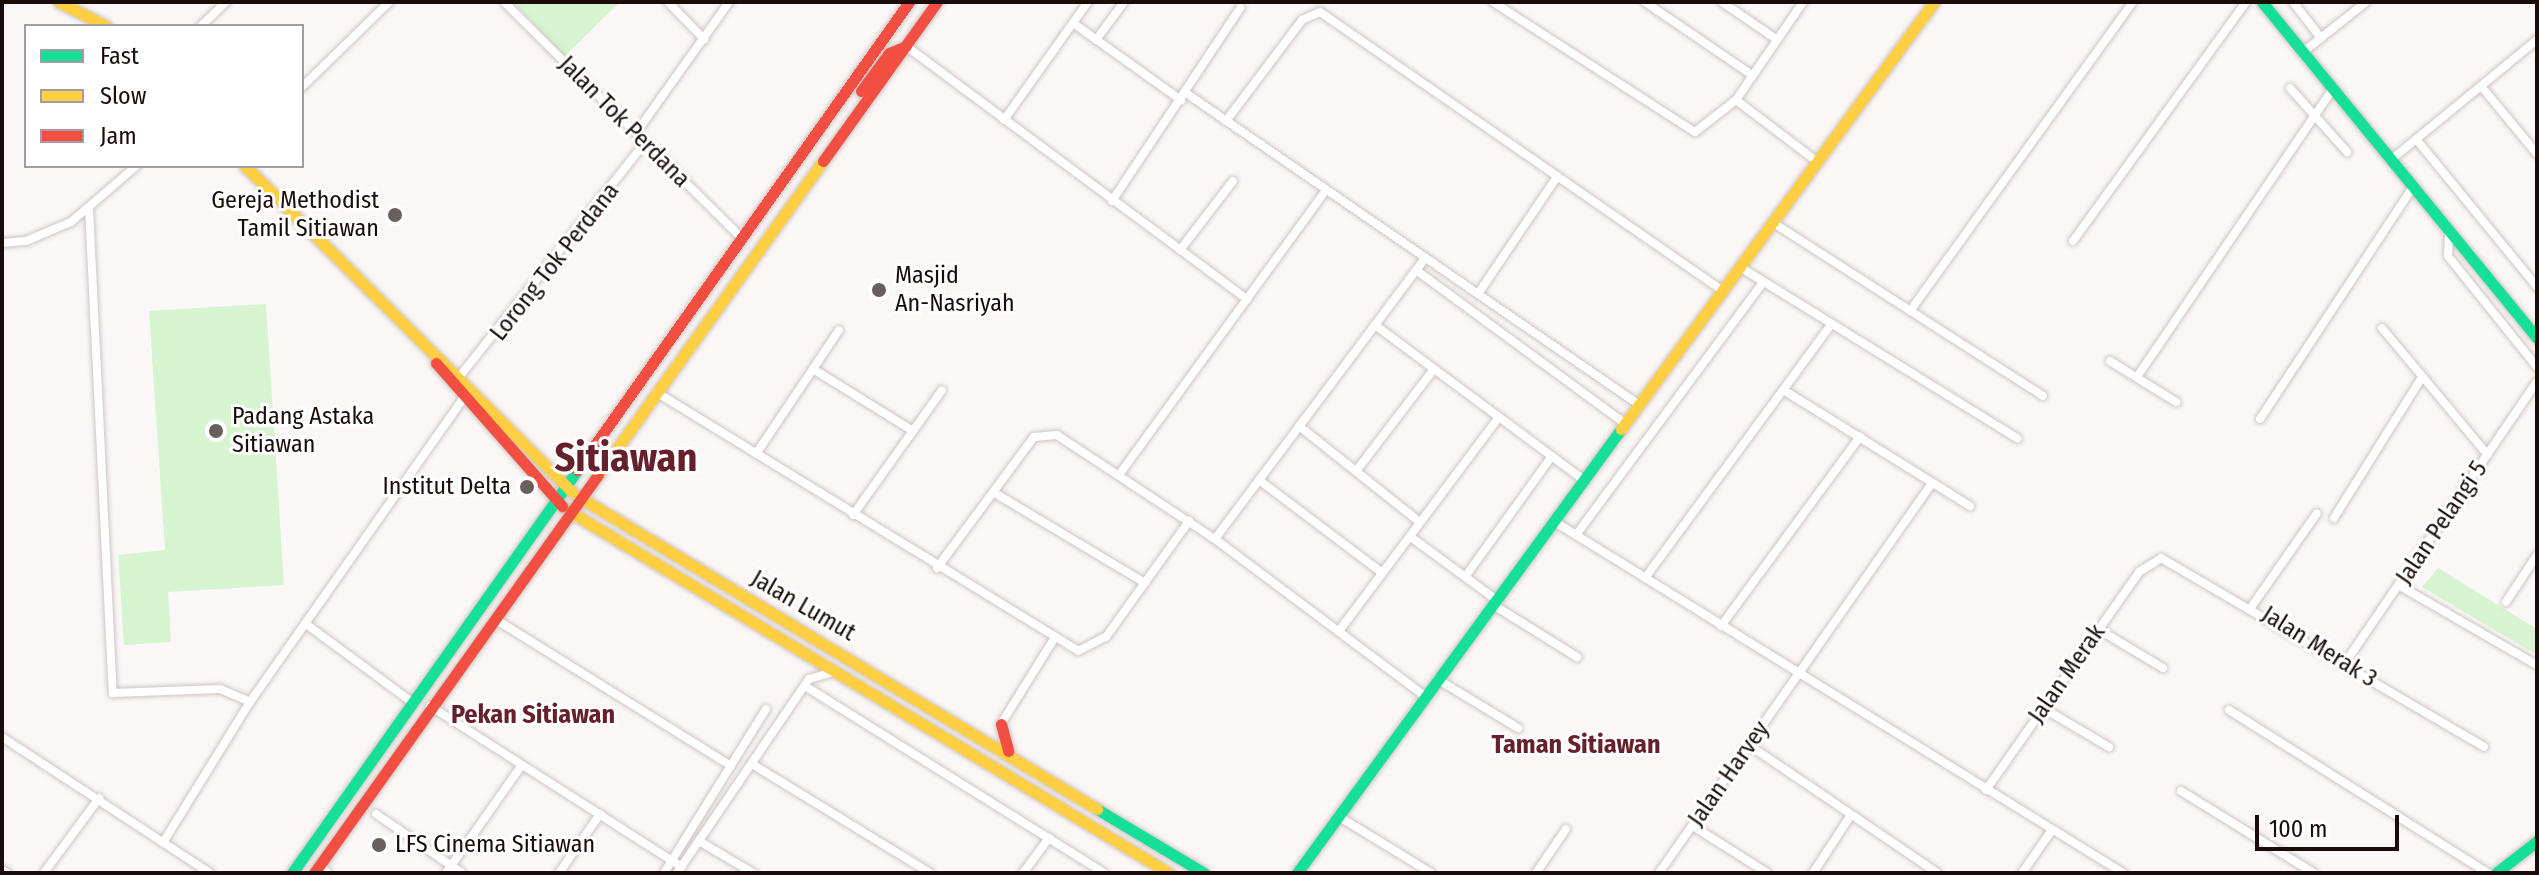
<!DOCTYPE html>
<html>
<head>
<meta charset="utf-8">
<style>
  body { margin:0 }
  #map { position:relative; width:2539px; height:875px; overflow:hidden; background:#fbf7f6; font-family:"Fira Sans Condensed",sans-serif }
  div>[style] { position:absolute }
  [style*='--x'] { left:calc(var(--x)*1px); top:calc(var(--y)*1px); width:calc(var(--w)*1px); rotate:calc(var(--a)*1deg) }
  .green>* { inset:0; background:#d6f4d0 }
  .roads { filter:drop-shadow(0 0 2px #cec5c2) drop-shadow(0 0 2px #cec5c2) }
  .street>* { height:8px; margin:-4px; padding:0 4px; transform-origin:4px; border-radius:4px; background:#fefefe }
  .fast>* { height:11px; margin:-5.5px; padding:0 5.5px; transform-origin:5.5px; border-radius:5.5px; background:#16e098 }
  .slow>* { height:11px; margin:-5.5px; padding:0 5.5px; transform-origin:5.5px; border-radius:5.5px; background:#ffcf43 }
  .jam>* { height:11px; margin:-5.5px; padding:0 5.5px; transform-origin:5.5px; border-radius:5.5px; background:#f24e42 }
  .dots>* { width:22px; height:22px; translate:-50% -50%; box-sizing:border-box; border:4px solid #fff; border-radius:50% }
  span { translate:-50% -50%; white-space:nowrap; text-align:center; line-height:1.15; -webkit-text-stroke:6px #fff; paint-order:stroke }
  .street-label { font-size:24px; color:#1a0d09 }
  .poi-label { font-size:24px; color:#1a0d09 }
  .right { translate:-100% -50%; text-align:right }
  .left { translate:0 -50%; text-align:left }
  .neighbourhood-label { font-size:26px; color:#65202c; font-weight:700 }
  .town-label { font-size:40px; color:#65202c; font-weight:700 }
  .frame { position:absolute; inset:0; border:4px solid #1a0d09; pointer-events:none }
  .legend { position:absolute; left:24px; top:24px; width:280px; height:144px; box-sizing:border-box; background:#fff; border:2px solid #a39e9d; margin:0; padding:10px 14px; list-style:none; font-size:24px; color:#1a0d09 }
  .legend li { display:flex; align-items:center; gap:16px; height:40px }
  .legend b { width:40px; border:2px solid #a39e9d }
  .scale { position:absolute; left:2255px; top:815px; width:144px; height:36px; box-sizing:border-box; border:4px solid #1a0d09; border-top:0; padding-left:10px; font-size:24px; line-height:28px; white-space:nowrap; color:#1a0d09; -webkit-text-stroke:6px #fff; paint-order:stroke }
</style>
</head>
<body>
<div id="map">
  <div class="green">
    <div style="clip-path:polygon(513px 2px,620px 2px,565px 56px)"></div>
    <div style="clip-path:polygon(266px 304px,284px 585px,168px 592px,171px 642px,124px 645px,118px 555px,165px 550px,149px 311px)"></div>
    <div style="clip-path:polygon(2438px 568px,2537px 629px,2537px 655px,2422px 587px)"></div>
  </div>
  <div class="roads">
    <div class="street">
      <div style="--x:504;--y:2;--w:335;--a:44.8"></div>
      <div style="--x:668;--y:2;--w:52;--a:45.8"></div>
      <div style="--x:1493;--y:2;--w:240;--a:32.8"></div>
      <div style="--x:1695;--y:132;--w:52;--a:-38"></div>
      <div style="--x:1736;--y:100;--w:119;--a:-55.6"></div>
      <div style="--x:1645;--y:2;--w:130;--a:34.3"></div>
      <div style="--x:1722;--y:2;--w:65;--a:34.4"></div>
      <div style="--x:2293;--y:2;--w:46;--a:52.1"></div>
      <div style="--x:1073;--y:23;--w:133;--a:35.5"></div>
      <div style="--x:201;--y:26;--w:35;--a:-44"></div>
      <div style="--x:1096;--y:40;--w:47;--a:-53.6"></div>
      <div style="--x:906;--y:46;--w:425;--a:36.6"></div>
      <div style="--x:2303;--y:52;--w:80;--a:-38.4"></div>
      <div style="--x:2481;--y:86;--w:88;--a:50.5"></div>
      <div style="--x:302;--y:87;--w:122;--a:-44.3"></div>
      <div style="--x:2290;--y:88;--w:86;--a:48.3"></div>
      <div style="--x:1186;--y:93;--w:549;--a:34.53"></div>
      <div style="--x:1736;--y:100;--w:99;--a:37.2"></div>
      <div style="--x:1004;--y:120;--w:145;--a:-54.6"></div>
      <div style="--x:1226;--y:121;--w:126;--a:-53"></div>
      <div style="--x:1302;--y:20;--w:20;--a:-24"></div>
      <div style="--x:1320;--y:12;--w:488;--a:34.7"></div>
      <div style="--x:636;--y:133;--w:161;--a:-54.6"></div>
      <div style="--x:2416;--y:139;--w:191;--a:50.7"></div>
      <div style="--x:2392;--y:159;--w:188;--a:-39.4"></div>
      <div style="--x:1112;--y:201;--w:232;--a:-56.4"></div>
      <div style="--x:89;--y:208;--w:486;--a:87.2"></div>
      <div style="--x:113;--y:693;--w:107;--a:-2.1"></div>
      <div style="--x:220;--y:689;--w:33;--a:23"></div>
      <div style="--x:1772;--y:222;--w:322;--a:32.7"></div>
      <div style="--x:2449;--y:230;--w:26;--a:92"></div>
      <div style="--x:2448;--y:256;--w:142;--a:51.3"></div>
      <div style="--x:2073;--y:241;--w:295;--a:-54.1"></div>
      <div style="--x:2;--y:243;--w:24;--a:-5"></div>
      <div style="--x:26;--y:241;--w:49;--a:-22.9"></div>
      <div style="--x:71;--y:222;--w:86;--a:-40.7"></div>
      <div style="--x:1180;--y:250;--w:87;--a:-52.5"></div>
      <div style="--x:1740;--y:267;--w:326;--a:31.7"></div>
      <div style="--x:1416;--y:270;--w:258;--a:36.3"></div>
      <div style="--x:1478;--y:294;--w:141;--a:-56"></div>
      <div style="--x:1910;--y:311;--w:381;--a:-54.2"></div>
      <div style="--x:1375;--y:325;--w:260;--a:36.6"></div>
      <div style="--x:2382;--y:328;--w:165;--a:50.2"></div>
      <div style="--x:2110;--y:361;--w:78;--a:31.8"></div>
      <div style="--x:813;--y:369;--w:118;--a:31.8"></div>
      <div style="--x:460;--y:376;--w:298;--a:-51.6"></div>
      <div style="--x:2137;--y:377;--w:348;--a:-55.8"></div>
      <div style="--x:1785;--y:391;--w:218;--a:31.9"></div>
      <div style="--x:656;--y:392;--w:495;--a:31.5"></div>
      <div style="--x:1078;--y:651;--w:31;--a:-27"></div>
      <div style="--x:1106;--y:637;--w:143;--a:-54.4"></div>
      <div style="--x:2260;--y:419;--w:278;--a:-56.6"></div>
      <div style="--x:1299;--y:426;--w:149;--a:38.5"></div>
      <div style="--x:756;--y:454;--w:149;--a:-56.2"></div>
      <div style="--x:1357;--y:470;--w:127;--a:-52.7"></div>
      <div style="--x:1119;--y:475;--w:352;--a:-54"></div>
      <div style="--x:1259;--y:480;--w:153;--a:37"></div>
      <div style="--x:993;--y:492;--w:177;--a:30.9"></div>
      <div style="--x:853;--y:515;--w:153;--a:-54.5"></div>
      <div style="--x:2334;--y:518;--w:166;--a:-58"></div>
      <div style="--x:1555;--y:522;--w:668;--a:31.71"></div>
      <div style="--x:1576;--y:535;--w:315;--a:-53.5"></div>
      <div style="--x:1412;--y:538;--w:107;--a:36.2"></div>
      <div style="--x:1215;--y:539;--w:351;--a:-53.2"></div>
      <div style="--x:937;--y:568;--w:163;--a:-53.5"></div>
      <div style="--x:1034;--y:437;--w:23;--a:-5"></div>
      <div style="--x:1057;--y:435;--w:189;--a:33.4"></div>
      <div style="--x:1215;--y:539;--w:262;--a:36.8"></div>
      <div style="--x:1465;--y:577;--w:149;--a:-54.3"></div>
      <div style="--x:1645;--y:578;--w:313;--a:-53.7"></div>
      <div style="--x:2400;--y:586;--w:158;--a:30"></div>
      <div style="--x:2506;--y:602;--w:56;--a:-56.6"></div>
      <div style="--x:1495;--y:606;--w:97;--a:31.9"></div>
      <div style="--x:2252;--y:606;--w:113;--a:-55"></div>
      <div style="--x:495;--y:619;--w:278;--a:31.9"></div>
      <div style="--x:306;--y:624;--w:133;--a:36.4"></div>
      <div style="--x:1721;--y:626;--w:235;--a:-53.7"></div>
      <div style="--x:2098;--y:629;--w:76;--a:31"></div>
      <div style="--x:1339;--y:631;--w:267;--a:-53.2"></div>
      <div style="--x:2345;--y:663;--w:340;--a:-55.7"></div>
      <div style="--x:1437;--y:679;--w:95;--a:31.2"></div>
      <div style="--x:805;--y:686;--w:353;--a:32"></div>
      <div style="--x:430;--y:706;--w:299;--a:32.6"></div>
      <div style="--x:2043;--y:708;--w:77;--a:30.6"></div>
      <div style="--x:2229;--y:710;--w:306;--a:32.2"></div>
      <div style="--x:1001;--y:724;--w:100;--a:-58.1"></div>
      <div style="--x:2;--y:737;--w:249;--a:33.2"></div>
      <div style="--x:1749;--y:745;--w:227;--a:34.2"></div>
      <div style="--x:752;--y:764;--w:209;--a:31.5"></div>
      <div style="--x:1986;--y:790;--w:266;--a:-54.9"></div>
      <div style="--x:2139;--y:572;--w:26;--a:-32"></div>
      <div style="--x:2161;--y:558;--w:374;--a:30.3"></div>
      <div style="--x:2181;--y:791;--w:156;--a:31.7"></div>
      <div style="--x:376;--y:814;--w:104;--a:34.5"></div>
      <div style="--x:1338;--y:816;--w:109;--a:31.5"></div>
      <div style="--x:1693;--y:826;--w:88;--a:32.4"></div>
      <div style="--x:164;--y:841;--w:163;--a:-58.3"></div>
      <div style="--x:250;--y:702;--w:372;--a:-54.9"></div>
      <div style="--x:699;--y:841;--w:63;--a:30.7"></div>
      <div style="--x:319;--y:865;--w:12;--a:42"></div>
      <div style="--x:2;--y:870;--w:6;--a:31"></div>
      <div style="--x:44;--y:873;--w:93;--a:-53.7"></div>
      <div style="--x:446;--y:873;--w:132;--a:-54.9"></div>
      <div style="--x:559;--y:873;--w:72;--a:-55.2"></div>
      <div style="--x:664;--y:873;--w:193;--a:-58.1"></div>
      <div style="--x:677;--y:873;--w:235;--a:-55.8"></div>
      <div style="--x:809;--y:679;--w:25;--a:-16"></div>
      <div style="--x:1023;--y:873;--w:44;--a:-53.4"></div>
      <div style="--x:1536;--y:873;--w:53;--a:-55.7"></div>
      <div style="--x:1659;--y:873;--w:476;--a:-55"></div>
      <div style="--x:1813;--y:873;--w:69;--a:-56.8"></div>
      <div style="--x:2022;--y:873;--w:52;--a:-55.1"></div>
    </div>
    <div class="fast">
      <div style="--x:2262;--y:2;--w:434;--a:50.7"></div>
      <div style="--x:1097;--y:809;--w:125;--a:30.9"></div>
      <div style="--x:292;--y:873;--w:494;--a:-54.7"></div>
      <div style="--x:1297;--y:873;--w:550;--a:-53.88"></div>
      <div style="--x:2496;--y:873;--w:52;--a:-38"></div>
    </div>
    <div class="slow">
      <div style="--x:59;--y:2;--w:53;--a:27.1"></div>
      <div style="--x:245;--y:166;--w:462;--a:44.9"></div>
      <div style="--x:1621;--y:429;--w:529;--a:-53.76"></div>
      <div style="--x:598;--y:475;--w:386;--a:-54.4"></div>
      <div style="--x:579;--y:497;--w:605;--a:31.06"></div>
      <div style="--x:569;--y:511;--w:701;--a:31.1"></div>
    </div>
    <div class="jam">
      <div style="--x:861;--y:91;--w:47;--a:-53.6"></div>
      <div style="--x:889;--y:53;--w:18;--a:-22"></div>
      <div style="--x:823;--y:161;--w:196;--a:-54.4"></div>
      <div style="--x:436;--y:363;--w:191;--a:48.6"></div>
      <div style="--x:577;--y:470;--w:574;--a:-54.65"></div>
      <div style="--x:1001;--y:724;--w:28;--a:75"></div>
      <div style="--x:314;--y:873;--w:489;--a:-54.5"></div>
    </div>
  </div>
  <div class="dots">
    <div style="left:395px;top:215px;background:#695f5c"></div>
    <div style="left:879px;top:290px;background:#695f5c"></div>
    <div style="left:216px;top:431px;background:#695f5c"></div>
    <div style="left:527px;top:487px;background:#695f5c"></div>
    <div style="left:379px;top:845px;background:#695f5c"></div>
  </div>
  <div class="street-label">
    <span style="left:624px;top:122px;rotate:45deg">Jalan Tok Perdana</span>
    <span style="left:555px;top:262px;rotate:-52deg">Lorong Tok Perdana</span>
    <span style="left:2442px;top:523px;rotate:-56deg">Jalan Pelangi 5</span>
    <span style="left:803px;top:606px;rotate:30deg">Jalan Lumut</span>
    <span style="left:2319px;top:647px;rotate:32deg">Jalan Merak 3</span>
    <span style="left:2067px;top:674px;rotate:-55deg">Jalan Merak</span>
    <span style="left:1729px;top:774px;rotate:-55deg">Jalan Harvey</span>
  </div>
  <div class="poi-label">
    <span class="right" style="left:379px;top:215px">Gereja Methodist<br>Tamil Sitiawan</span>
    <span class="left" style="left:895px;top:290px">Masjid<br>An-Nasriyah</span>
    <span class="left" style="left:232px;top:431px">Padang Astaka<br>Sitiawan</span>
    <span class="right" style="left:511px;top:487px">Institut Delta</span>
    <span class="left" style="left:395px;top:845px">LFS Cinema Sitiawan</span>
  </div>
  <div class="neighbourhood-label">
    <span style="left:533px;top:715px">Pekan Sitiawan</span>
    <span style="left:1576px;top:745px">Taman Sitiawan</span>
  </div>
  <div class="town-label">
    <span style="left:626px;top:458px">Sitiawan</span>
  </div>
  <div class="frame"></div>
  <ul class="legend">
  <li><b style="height:10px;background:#16e098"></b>Fast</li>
  <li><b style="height:10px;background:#ffcf43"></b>Slow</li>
  <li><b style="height:10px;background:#f24e42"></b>Jam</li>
  </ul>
  <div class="scale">100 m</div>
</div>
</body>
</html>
